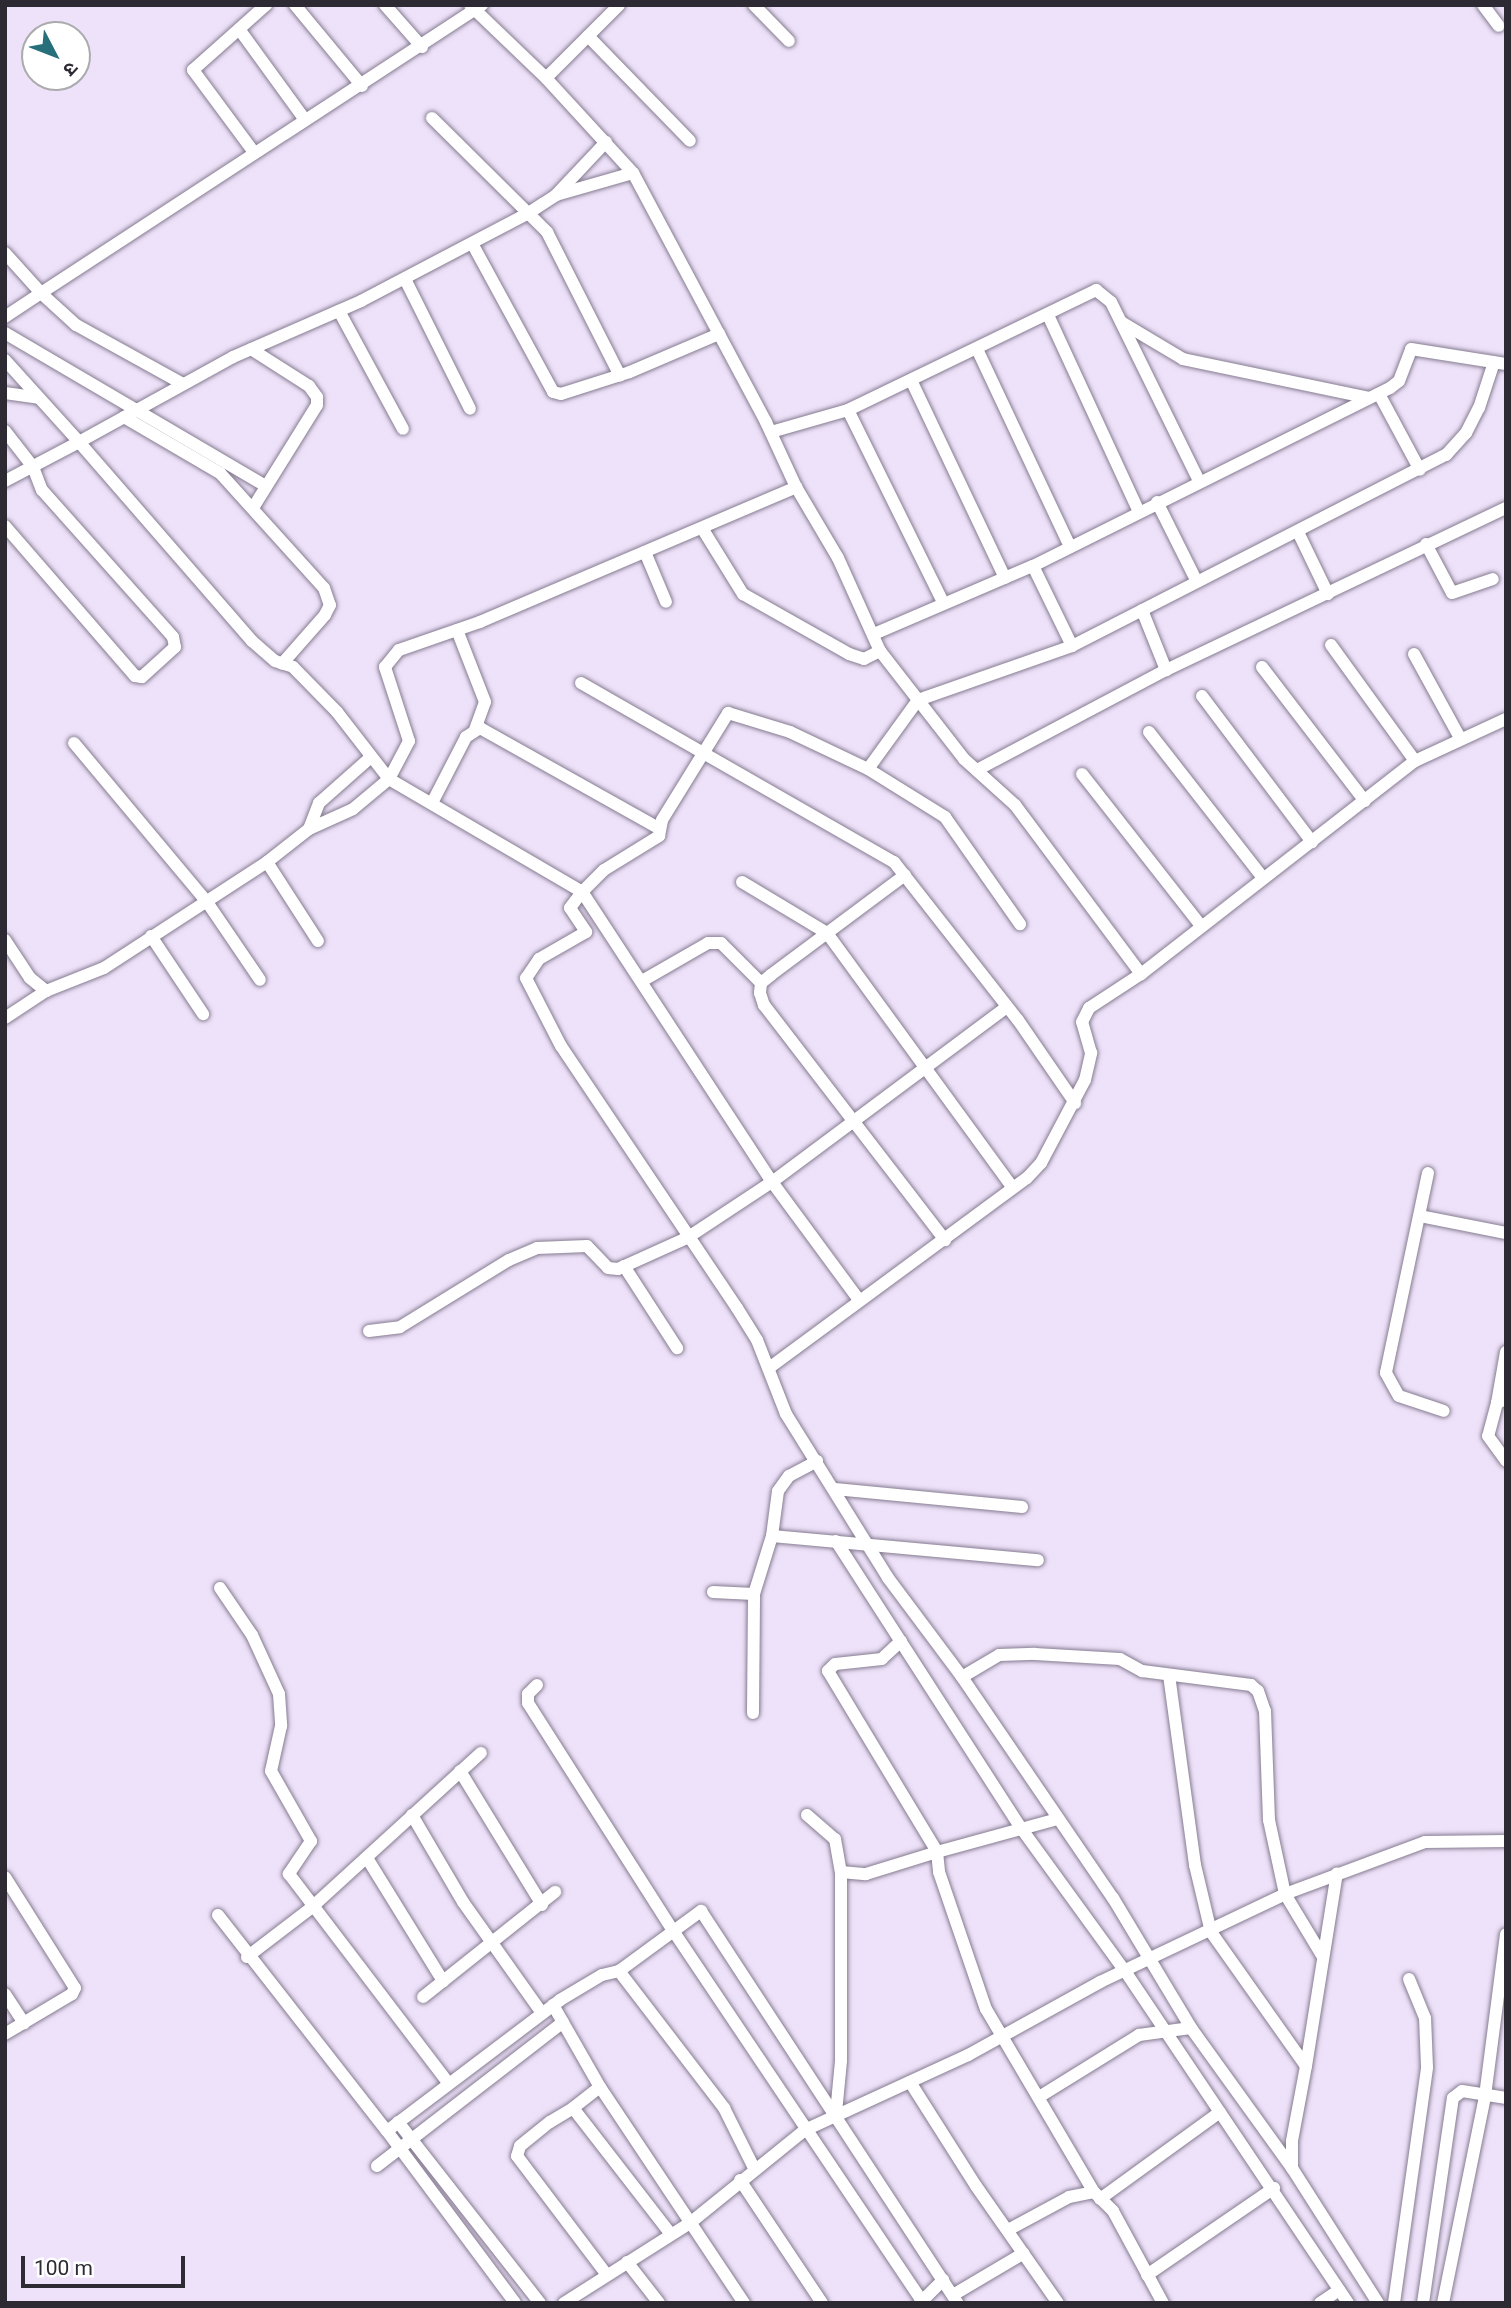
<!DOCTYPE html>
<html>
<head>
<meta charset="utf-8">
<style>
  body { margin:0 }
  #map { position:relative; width:1511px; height:2308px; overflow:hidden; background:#ede2f9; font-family:Roboto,"Noto Sans Devanagari",sans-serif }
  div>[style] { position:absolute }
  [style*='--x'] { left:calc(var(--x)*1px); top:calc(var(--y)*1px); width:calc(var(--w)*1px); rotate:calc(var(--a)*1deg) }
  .roads { filter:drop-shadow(0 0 2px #867c91) drop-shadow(0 0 2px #867c91) }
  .minor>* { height:12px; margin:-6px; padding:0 6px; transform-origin:6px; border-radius:6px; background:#fff }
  span { translate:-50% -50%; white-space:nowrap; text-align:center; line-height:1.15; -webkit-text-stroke:6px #fff; paint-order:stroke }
  .frame { position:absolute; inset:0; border:7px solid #2e2a33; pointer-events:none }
  .north { position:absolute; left:21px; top:21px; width:70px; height:70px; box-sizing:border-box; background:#fff; border:2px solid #abaaad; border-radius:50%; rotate:132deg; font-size:19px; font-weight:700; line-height:28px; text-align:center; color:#2e2a33 }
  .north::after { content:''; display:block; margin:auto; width:24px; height:32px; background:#286f7c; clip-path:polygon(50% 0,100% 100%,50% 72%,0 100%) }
  .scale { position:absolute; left:21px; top:2256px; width:164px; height:32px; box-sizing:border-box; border:4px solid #2e2a33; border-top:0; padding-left:9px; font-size:21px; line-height:24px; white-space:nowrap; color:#2e2a33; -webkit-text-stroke:5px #fff; paint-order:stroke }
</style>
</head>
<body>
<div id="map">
  <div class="roads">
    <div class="minor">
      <div style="--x:295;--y:5;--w:105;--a:50.4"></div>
      <div style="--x:385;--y:5;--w:56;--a:48.6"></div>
      <div style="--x:754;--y:5;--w:50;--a:45.8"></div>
      <div style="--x:1483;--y:5;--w:26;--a:53"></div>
      <div style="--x:239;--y:29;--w:112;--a:54"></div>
      <div style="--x:588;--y:36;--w:146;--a:45.8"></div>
      <div style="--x:546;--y:78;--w:103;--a:-45"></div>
      <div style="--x:432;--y:118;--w:162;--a:44.7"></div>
      <div style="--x:547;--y:232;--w:161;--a:63.1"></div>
      <div style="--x:253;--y:151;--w:101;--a:-126.5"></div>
      <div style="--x:193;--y:70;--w:98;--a:-41.7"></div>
      <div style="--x:556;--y:195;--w:80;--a:-15.9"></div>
      <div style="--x:473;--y:245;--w:167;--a:61.4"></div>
      <div style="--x:553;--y:392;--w:8;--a:14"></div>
      <div style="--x:561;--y:394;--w:72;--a:-17.7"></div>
      <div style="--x:630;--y:372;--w:97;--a:-23.1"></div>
      <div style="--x:5;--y:253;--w:54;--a:48"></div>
      <div style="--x:41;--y:293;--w:43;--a:146.3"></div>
      <div style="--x:405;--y:279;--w:145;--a:63.4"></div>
      <div style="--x:339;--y:311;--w:134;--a:61.5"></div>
      <div style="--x:1048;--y:315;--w:217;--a:65.2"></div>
      <div style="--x:1121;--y:322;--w:72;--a:30.8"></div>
      <div style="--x:1183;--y:359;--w:190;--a:11.8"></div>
      <div style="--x:5;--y:333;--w:303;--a:30.4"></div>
      <div style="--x:251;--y:349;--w:69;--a:32.5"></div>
      <div style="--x:309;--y:386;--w:14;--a:54"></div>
      <div style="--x:317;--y:397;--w:8;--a:90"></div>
      <div style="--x:317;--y:405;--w:121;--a:121.9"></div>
      <div style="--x:977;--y:349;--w:219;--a:64.8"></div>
      <div style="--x:5;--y:360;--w:110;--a:47.9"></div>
      <div style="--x:79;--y:442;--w:176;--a:-28.9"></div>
      <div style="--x:233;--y:357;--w:140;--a:-23.6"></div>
      <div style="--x:361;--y:301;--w:187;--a:-27.7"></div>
      <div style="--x:527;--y:214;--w:35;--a:-33"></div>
      <div style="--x:556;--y:195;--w:73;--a:-46.7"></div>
      <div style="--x:911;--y:380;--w:219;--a:64.6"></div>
      <div style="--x:183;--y:384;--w:122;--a:-151.1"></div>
      <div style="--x:76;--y:325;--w:47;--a:-137.6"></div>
      <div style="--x:41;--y:293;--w:527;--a:-33.15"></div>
      <div style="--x:5;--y:393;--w:34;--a:8"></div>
      <div style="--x:1379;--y:394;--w:86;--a:61.7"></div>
      <div style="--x:848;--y:410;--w:216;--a:63.7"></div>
      <div style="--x:124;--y:417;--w:111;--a:30.3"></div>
      <div style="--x:220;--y:473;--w:155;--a:47.9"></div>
      <div style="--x:324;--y:588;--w:18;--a:71"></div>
      <div style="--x:330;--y:605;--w:11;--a:117"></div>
      <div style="--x:325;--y:615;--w:65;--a:131.3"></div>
      <div style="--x:5;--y:431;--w:46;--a:52.1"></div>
      <div style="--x:33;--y:467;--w:25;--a:69"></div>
      <div style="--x:42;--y:490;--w:197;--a:48.3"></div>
      <div style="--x:173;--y:637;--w:10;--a:79"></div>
      <div style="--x:175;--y:647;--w:45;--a:137.7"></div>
      <div style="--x:142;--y:677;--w:7;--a:-172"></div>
      <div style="--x:135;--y:676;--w:198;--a:-130.9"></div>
      <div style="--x:771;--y:432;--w:80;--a:-15.9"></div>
      <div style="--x:848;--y:410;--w:276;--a:-25.8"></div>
      <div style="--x:1096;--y:290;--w:19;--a:39"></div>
      <div style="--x:1111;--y:302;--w:199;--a:63.8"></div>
      <div style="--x:5;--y:481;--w:84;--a:-27.8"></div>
      <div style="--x:79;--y:442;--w:264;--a:49"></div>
      <div style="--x:252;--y:641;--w:30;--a:41"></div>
      <div style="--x:275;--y:661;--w:19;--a:18"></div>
      <div style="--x:293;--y:667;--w:63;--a:45.6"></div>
      <div style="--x:337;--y:712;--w:85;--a:52.2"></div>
      <div style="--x:389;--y:779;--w:224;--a:30.3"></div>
      <div style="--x:582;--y:892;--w:20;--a:127"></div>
      <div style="--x:570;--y:908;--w:29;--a:56"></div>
      <div style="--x:586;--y:932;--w:54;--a:150.1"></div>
      <div style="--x:539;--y:959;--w:23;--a:124"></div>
      <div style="--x:526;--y:978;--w:76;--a:62.8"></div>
      <div style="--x:561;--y:1046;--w:316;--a:56.1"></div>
      <div style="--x:737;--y:1308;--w:38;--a:58"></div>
      <div style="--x:757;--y:1340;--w:79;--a:68.6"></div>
      <div style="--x:786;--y:1414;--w:193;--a:58.1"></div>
      <div style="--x:888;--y:1578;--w:124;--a:53.2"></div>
      <div style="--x:962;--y:1677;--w:268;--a:55.7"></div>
      <div style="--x:1113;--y:1898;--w:152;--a:59"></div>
      <div style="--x:1191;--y:2028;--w:173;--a:54.2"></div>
      <div style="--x:1292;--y:2168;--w:160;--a:57.5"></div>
      <div style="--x:796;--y:487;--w:82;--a:59.4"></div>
      <div style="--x:838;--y:558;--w:102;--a:65.7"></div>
      <div style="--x:880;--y:651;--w:137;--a:52.1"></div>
      <div style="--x:964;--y:759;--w:69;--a:42"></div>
      <div style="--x:1015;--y:805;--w:211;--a:53.3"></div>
      <div style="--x:1157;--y:502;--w:89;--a:63.4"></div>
      <div style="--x:702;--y:528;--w:78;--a:58.2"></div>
      <div style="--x:743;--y:594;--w:122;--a:29.5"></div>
      <div style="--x:849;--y:654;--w:16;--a:18"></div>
      <div style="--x:864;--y:659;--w:18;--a:-27"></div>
      <div style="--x:1298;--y:532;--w:69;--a:64.2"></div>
      <div style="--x:1426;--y:544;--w:55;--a:62"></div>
      <div style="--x:1452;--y:593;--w:43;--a:-18.9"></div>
      <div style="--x:645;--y:552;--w:54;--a:67.2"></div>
      <div style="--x:1033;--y:566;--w:89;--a:64"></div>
      <div style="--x:1142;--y:610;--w:65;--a:68.2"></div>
      <div style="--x:457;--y:630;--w:77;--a:68.7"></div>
      <div style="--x:485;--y:702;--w:29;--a:110"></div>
      <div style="--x:874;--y:634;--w:173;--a:-23.2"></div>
      <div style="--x:1033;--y:566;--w:399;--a:-26.5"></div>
      <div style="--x:1390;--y:388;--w:11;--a:-38"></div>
      <div style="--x:1399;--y:381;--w:34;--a:-69"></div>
      <div style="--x:1411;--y:349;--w:96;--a:9"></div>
      <div style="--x:1331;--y:645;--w:143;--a:54.1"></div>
      <div style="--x:1414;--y:654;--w:96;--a:61.3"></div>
      <div style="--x:1262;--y:667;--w:169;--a:52.5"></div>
      <div style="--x:581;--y:683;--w:361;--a:29.8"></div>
      <div style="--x:894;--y:862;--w:201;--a:51.9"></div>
      <div style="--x:1018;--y:1020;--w:101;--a:55.5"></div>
      <div style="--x:1202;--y:696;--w:183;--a:53"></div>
      <div style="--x:1149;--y:732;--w:185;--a:52"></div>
      <div style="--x:74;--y:743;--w:207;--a:50.1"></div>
      <div style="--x:207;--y:902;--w:94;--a:55.8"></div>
      <div style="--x:868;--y:769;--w:91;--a:31.9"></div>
      <div style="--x:945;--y:817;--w:131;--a:55"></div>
      <div style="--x:977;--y:770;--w:214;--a:-27.9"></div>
      <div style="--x:1166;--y:670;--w:377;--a:-25.5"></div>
      <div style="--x:1082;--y:774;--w:193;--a:51.9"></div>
      <div style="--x:432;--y:803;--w:74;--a:-62.7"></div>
      <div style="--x:466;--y:737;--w:17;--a:-33"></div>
      <div style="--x:480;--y:728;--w:206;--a:29.3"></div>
      <div style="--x:309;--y:829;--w:28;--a:-69"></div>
      <div style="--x:319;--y:803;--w:69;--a:-41.5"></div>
      <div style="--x:267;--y:862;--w:94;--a:57.2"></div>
      <div style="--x:905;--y:875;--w:167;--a:143.3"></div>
      <div style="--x:771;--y:975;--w:13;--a:141"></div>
      <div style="--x:761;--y:983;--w:10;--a:96"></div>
      <div style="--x:760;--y:993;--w:13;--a:72"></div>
      <div style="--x:764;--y:1005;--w:297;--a:52.4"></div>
      <div style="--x:742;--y:882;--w:99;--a:31"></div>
      <div style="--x:827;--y:933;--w:314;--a:53.9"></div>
      <div style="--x:151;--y:936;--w:94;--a:56.3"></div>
      <div style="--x:5;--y:940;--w:45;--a:56.7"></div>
      <div style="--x:30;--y:978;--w:21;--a:39"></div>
      <div style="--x:46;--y:991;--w:62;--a:-21.6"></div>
      <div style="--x:104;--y:968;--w:194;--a:-33"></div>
      <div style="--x:267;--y:862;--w:53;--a:-38.2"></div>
      <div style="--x:309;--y:829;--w:48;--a:-24.4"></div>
      <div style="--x:353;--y:809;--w:47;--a:-39.8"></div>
      <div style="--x:389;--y:779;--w:43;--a:-62.2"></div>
      <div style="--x:409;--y:741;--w:78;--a:-108"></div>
      <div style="--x:385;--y:667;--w:22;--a:-51"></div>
      <div style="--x:399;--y:650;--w:86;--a:-19.1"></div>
      <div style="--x:480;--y:622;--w:344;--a:-23.1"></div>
      <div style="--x:796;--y:487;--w:72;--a:-114.8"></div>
      <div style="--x:766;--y:422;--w:282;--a:-118.1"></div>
      <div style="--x:633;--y:173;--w:129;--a:-132.5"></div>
      <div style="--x:546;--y:78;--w:105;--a:-136.2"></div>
      <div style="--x:642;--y:981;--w:76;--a:-29.9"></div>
      <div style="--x:708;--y:943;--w:13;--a:0"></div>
      <div style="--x:721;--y:943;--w:57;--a:45"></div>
      <div style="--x:5;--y:1018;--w:49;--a:-33.4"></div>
      <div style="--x:1428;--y:1173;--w:204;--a:101.9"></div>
      <div style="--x:1386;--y:1373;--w:26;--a:61"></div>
      <div style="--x:1399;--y:1396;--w:47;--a:18.4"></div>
      <div style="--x:1420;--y:1216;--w:88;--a:11.2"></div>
      <div style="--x:624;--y:1266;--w:98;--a:57.1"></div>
      <div style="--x:859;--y:1300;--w:147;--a:-126.4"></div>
      <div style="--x:772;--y:1182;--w:293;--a:-36.7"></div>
      <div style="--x:369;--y:1331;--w:31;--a:-7"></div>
      <div style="--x:400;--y:1327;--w:128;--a:-31.6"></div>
      <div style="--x:509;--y:1260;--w:30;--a:-23"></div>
      <div style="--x:537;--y:1248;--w:50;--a:-2.3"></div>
      <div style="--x:587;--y:1246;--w:30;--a:46"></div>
      <div style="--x:608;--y:1268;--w:10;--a:6"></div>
      <div style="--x:618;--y:1269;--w:76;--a:-24.2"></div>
      <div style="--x:687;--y:1238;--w:102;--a:-33.4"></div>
      <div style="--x:772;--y:1182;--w:347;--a:-123.2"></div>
      <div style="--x:582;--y:892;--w:31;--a:-45"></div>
      <div style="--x:604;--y:870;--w:65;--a:-31.7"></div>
      <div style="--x:659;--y:836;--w:16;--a:-79"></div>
      <div style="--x:662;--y:820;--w:126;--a:-58.3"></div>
      <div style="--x:728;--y:713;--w:65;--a:17"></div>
      <div style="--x:790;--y:732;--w:86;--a:25.4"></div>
      <div style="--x:868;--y:769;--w:85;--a:-54.1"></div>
      <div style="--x:918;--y:700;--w:163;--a:-19.3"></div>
      <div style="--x:1072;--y:646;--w:420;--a:-27.1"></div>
      <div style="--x:1446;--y:455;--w:30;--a:-48"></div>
      <div style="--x:1466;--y:433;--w:28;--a:-63"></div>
      <div style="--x:1479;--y:408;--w:48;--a:-71.9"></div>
      <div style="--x:769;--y:1368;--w:320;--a:-36.4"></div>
      <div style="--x:1027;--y:1178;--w:21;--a:-47"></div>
      <div style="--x:1041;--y:1163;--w:94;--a:-62.1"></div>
      <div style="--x:1085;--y:1080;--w:28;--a:-77"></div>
      <div style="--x:1091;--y:1053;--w:32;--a:-106"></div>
      <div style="--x:1082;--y:1022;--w:16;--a:-63"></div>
      <div style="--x:1089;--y:1008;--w:62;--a:-33.2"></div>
      <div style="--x:1141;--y:974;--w:347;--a:-37.9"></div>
      <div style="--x:1415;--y:761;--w:100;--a:-24.8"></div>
      <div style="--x:1506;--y:1399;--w:10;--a:156"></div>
      <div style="--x:1497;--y:1403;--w:34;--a:105"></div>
      <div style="--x:1488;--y:1436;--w:31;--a:54"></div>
      <div style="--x:1497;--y:1403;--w:52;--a:-80"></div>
      <div style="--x:835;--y:1489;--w:188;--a:5.5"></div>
      <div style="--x:772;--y:1536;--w:267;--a:5.2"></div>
      <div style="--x:836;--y:1541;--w:341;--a:57.2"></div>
      <div style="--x:1021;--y:1828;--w:177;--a:54"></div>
      <div style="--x:1125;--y:1971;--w:400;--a:56.1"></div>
      <div style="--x:220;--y:1588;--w:57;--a:55.8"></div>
      <div style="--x:252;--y:1635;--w:65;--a:65.4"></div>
      <div style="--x:279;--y:1694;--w:32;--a:86"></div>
      <div style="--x:281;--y:1726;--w:46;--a:102.5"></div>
      <div style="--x:271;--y:1771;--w:81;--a:60.3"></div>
      <div style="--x:311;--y:1841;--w:40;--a:124"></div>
      <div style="--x:289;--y:1874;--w:263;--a:52.7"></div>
      <div style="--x:713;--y:1592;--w:41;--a:2.8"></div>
      <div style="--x:754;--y:1594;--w:61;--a:-72.8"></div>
      <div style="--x:772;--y:1536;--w:45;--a:-82.4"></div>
      <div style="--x:778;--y:1491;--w:19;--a:-54"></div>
      <div style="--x:789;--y:1476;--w:32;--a:-28"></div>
      <div style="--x:901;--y:1641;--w:26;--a:137"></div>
      <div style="--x:882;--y:1659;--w:47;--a:173.9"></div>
      <div style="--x:835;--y:1664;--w:10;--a:135"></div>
      <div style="--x:828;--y:1671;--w:211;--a:58.9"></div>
      <div style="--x:937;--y:1852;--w:125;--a:-15.3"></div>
      <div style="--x:1169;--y:1675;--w:192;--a:82.2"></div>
      <div style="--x:1195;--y:1865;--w:69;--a:76.6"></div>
      <div style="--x:1211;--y:1932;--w:164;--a:54.7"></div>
      <div style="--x:1306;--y:2066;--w:76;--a:100.6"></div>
      <div style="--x:1292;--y:2141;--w:27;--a:90"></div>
      <div style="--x:962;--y:1677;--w:43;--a:-30.7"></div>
      <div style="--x:999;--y:1655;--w:36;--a:-2"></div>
      <div style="--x:1035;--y:1654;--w:85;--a:3.4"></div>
      <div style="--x:1120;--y:1659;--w:25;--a:29"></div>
      <div style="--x:1142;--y:1671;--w:110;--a:7.3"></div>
      <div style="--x:1251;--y:1685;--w:9;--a:41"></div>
      <div style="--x:1258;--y:1691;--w:21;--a:71"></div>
      <div style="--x:1265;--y:1711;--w:109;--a:87.9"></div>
      <div style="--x:1269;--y:1820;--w:76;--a:77.8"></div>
      <div style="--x:1285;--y:1894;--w:74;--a:58.9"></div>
      <div style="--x:537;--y:1685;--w:13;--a:135"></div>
      <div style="--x:528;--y:1694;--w:9;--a:90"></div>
      <div style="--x:528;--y:1703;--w:272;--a:57.5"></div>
      <div style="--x:674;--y:1932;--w:447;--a:56.1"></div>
      <div style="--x:753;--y:1713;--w:119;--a:-89.5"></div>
      <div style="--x:460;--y:1771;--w:157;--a:58.5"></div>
      <div style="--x:412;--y:1815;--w:101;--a:59.6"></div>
      <div style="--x:463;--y:1902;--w:136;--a:54.6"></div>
      <div style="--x:807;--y:1815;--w:37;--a:41"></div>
      <div style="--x:835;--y:1839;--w:34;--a:80"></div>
      <div style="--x:367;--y:1858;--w:145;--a:58.3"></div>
      <div style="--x:5;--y:1877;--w:131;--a:57.8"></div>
      <div style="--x:75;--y:1988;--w:7;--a:117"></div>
      <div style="--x:72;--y:1994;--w:78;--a:149.2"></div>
      <div style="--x:218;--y:1915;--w:274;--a:52"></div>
      <div style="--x:387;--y:2131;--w:217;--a:-37.1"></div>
      <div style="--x:560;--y:2000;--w:49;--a:-30.8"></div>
      <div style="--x:602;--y:1975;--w:17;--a:-13"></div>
      <div style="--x:619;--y:1971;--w:102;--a:-36.2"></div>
      <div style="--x:701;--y:1911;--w:469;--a:56.8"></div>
      <div style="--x:247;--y:1957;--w:81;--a:-37.4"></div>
      <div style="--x:311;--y:1908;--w:230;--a:-42.4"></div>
      <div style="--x:619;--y:1971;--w:173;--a:52.5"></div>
      <div style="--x:724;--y:2108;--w:69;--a:63.4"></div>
      <div style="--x:5;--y:1994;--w:35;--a:57"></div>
      <div style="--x:423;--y:1997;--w:169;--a:-38.5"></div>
      <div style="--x:553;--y:2005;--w:95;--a:60.2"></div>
      <div style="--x:600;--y:2087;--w:260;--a:56.3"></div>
      <div style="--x:1306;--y:2066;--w:195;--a:-80.9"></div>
      <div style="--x:910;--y:2082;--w:123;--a:57.6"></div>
      <div style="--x:976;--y:2186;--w:143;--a:55"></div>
      <div style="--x:1039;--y:2097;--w:118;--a:-31.8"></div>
      <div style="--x:1139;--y:2035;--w:52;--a:-7.7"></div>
      <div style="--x:573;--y:2108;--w:34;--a:-38"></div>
      <div style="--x:836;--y:2113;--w:52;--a:-84.5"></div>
      <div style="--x:841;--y:2061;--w:189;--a:-90"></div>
      <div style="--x:841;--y:1872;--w:25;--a:5"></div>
      <div style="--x:866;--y:1874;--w:74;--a:-17.2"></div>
      <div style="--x:937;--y:1852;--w:20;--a:84"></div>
      <div style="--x:939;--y:1872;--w:145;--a:71.1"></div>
      <div style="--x:986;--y:2009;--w:212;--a:59.5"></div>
      <div style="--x:1094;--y:2192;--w:27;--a:45"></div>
      <div style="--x:1113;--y:2211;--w:105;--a:61.5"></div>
      <div style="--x:398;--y:2122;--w:230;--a:51.9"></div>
      <div style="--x:387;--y:2131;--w:214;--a:53.3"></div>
      <div style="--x:377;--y:2166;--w:235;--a:-37.7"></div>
      <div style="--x:740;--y:2180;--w:148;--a:56.3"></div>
      <div style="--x:1100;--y:2199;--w:148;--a:-35.9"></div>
      <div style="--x:1008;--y:2230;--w:69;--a:-28.4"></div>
      <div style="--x:1069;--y:2197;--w:25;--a:-11"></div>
      <div style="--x:627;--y:2262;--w:52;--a:52"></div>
      <div style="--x:607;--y:2275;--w:149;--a:-127.1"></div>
      <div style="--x:517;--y:2156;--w:10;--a:-73"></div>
      <div style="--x:520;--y:2146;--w:38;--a:-39"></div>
      <div style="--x:550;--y:2122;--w:27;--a:-31"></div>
      <div style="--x:573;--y:2108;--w:158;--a:52.2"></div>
      <div style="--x:1147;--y:2275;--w:154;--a:-34.4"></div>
      <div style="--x:953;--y:2295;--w:82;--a:-30.6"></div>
      <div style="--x:564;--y:2303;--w:149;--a:-32.4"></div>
      <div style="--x:690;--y:2223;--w:148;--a:-39"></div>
      <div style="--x:805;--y:2130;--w:179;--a:-24.7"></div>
      <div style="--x:968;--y:2055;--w:151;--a:-28.9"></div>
      <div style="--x:1100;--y:1982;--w:205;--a:-25.4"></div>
      <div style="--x:1285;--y:1894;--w:149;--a:-20.4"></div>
      <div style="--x:1425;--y:1842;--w:81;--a:-0.7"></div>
      <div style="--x:920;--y:2303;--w:33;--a:-45"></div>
      <div style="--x:1320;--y:2303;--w:23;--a:-34"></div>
      <div style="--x:1394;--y:2303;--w:238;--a:-82"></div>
      <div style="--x:1427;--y:2067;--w:49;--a:-92.3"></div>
      <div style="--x:1425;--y:2018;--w:42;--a:-112.3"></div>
      <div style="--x:1423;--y:2303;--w:207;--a:-81.7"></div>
      <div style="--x:1453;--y:2098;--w:11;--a:-38"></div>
      <div style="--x:1462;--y:2091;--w:45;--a:9"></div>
      <div style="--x:1443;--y:2303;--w:211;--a:-78.5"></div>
      <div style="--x:1485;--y:2096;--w:163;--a:-82.6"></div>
    </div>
  </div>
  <div class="frame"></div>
  <div class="north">उ</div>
  <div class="scale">100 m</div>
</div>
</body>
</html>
